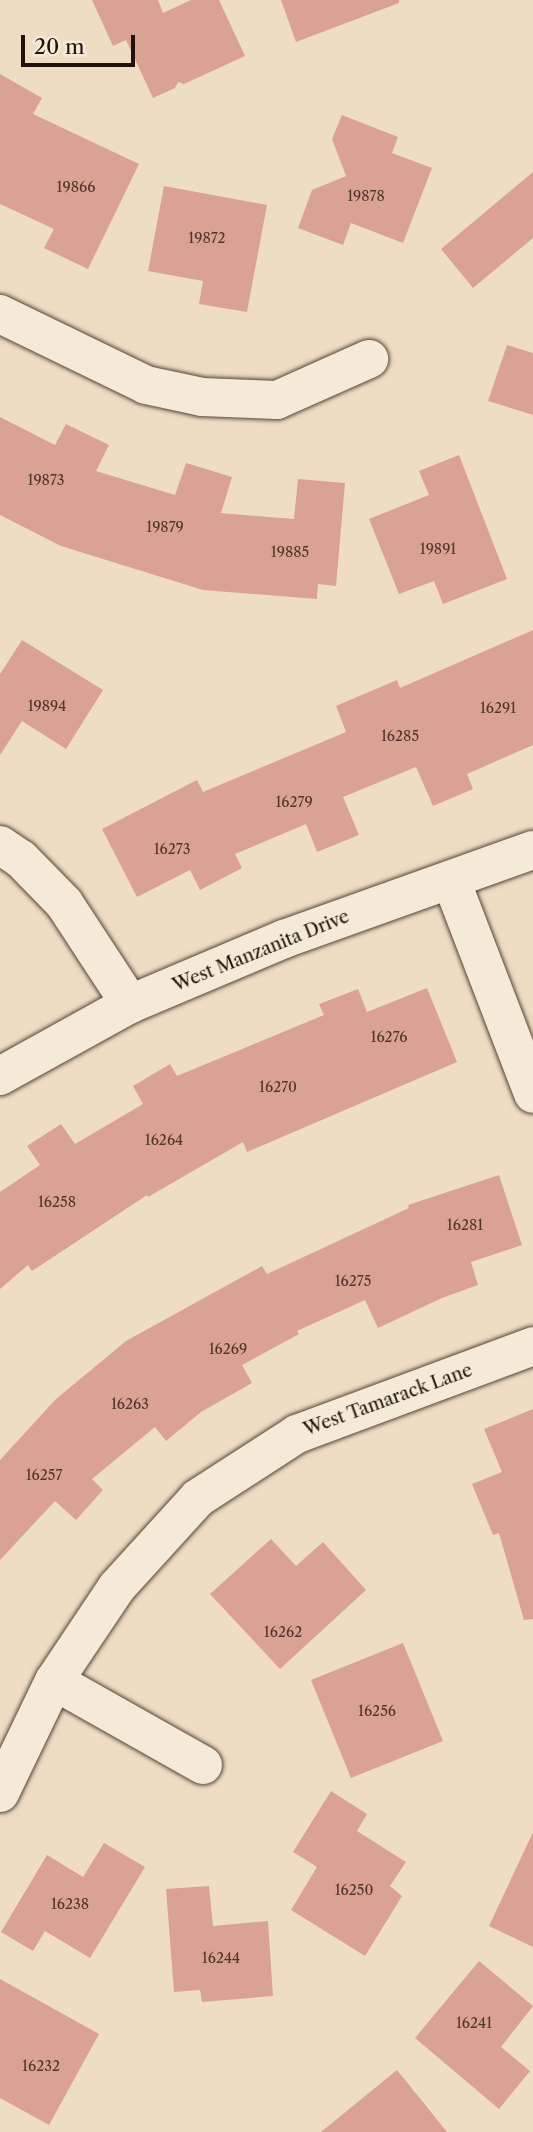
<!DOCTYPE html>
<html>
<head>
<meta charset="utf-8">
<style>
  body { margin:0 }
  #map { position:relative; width:533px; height:2132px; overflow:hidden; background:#efddc3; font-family:"Libre Caslon Text",serif }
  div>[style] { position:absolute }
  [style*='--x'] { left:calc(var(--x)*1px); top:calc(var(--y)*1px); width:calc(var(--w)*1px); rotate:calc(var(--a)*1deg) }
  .building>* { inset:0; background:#daa292 }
  .roads { filter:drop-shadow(0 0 2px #544638) drop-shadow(0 0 2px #544638) }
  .minor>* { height:38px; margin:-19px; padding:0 19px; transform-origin:19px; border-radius:19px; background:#f5e9d8 }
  span { translate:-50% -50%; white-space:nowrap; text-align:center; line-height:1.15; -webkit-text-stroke:7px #f5e9d8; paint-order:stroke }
  .number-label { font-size:14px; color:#4f372b }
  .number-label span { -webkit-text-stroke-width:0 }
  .street-label { font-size:18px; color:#211309 }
  .scale { position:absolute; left:21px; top:35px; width:114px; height:32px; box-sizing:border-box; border:4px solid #211309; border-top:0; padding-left:9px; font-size:21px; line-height:24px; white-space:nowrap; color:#211309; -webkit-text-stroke:5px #f5e9d8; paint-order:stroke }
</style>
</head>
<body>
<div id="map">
  <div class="building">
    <div style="clip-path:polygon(92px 0,158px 0,163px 13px,191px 0,219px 0,245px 56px,184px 84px,178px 82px,175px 88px,153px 98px,126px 40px,113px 46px)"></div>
    <div style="clip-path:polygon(281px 0,399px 0,399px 3px,296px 42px)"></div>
    <div style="clip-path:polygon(0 74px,42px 98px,33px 114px,139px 164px,88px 269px,44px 248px,54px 229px,0 204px)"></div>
    <div style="clip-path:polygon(342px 115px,398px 137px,392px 153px,432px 168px,403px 243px,351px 223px,343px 245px,298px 228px,312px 190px,346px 176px,332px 139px)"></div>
    <div style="clip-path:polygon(533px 172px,533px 238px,473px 288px,441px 249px)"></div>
    <div style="clip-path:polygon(164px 186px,267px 205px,247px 312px,199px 304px,203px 281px,148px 271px)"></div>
    <div style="clip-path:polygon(507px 345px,533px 353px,533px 415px,488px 401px)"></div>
    <div style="clip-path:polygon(0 417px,55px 445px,66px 424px,109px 445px,96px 471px,175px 495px,186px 463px,232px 477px,221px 513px,294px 519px,298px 479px,345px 483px,336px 586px,318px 584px,317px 599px,203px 590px,61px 546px,0 515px)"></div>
    <div style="clip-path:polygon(459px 455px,507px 579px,443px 604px,434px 581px,399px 594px,369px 519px,429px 495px,419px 471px)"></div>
    <div style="clip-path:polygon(533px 630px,533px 745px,467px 774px,473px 789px,433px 806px,416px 767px,343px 797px,359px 835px,317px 852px,306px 824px,235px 854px,242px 868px,200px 890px,190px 870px,137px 897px,102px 829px,197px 780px,203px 792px,346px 732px,336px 706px,397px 680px,400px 688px)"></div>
    <div style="clip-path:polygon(22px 640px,103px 690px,66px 749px,22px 721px,0 755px,0 674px)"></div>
    <div style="clip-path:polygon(427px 988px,457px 1062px,247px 1152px,243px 1142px,148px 1197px,147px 1195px,32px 1271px,28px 1265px,0 1289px,0 1192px,40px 1165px,27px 1146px,61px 1124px,75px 1144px,143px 1104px,133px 1086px,170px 1064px,177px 1076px,324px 1015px,319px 1004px,358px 989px,367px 1012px)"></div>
    <div style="clip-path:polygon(499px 1175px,522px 1245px,471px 1262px,478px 1285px,442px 1298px,378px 1328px,365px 1300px,297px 1331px,299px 1334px,242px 1365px,252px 1383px,201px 1412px,166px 1441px,155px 1427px,92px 1479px,103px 1490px,76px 1520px,55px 1501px,0 1560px,0 1460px,56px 1399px,126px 1341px,262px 1266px,267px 1274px,409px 1208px,408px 1205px)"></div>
    <div style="clip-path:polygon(533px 1409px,533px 1619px,524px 1620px,499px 1533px,493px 1535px,472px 1484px,502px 1472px,484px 1429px)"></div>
    <div style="clip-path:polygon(271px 1539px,296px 1566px,323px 1542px,366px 1590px,280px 1669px,210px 1594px)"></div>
    <div style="clip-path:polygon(403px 1643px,443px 1741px,351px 1778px,311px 1680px)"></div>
    <div style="clip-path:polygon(331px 1791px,367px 1814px,357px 1831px,406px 1862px,390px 1886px,402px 1896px,365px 1956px,291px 1910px,317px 1867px,293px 1852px)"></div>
    <div style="clip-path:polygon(533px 1832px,533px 1947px,489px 1926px)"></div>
    <div style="clip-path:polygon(104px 1843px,145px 1867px,90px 1958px,45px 1931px,33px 1951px,1px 1932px,47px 1855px,83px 1877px)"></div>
    <div style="clip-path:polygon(209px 1886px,213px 1926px,268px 1921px,273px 1996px,202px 2002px,200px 1990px,174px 1992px,166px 1889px)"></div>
    <div style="clip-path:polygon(479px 1961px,533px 2006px,501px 2047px,530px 2071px,499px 2109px,415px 2038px)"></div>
    <div style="clip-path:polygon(0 1979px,99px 2034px,49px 2125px,0 2098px)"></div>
    <div style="clip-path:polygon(397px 2070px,447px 2132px,321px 2132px)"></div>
  </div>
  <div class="roads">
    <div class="minor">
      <div style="--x:0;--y:314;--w:162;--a:25.9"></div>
      <div style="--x:146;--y:385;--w:57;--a:12.1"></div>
      <div style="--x:202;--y:397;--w:75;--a:2.3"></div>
      <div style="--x:277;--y:400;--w:101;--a:-24"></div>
      <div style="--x:0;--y:845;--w:25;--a:34"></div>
      <div style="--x:21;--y:859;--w:62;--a:45.7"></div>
      <div style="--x:64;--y:903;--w:121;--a:56.8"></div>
      <div style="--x:451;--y:880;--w:229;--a:69"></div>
      <div style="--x:0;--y:1076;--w:149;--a:-29"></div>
      <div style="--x:130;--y:1004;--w:167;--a:-22.9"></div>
      <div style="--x:284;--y:939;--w:264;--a:-19.7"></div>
      <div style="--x:54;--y:1681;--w:171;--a:29.4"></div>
      <div style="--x:0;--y:1793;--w:124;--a:-64.3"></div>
      <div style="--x:54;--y:1681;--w:113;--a:-56.2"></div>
      <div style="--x:117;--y:1587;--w:120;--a:-47.7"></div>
      <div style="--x:198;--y:1498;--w:118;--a:-32.9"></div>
      <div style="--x:297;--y:1434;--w:252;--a:-20.4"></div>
    </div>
  </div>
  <div class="number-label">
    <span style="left:76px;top:187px">19866</span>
    <span style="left:366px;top:196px">19878</span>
    <span style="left:207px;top:238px">19872</span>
    <span style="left:46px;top:480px">19873</span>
    <span style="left:165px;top:527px">19879</span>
    <span style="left:438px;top:549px">19891</span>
    <span style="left:290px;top:552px">19885</span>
    <span style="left:47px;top:706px">19894</span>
    <span style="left:498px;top:708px">16291</span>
    <span style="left:400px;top:736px">16285</span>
    <span style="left:294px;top:802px">16279</span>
    <span style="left:172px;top:849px">16273</span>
    <span style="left:389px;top:1037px">16276</span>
    <span style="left:278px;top:1087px">16270</span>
    <span style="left:164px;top:1140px">16264</span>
    <span style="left:57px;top:1202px">16258</span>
    <span style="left:465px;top:1225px">16281</span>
    <span style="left:353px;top:1281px">16275</span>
    <span style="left:228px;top:1349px">16269</span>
    <span style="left:130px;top:1404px">16263</span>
    <span style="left:44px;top:1475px">16257</span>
    <span style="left:283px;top:1632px">16262</span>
    <span style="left:377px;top:1711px">16256</span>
    <span style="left:354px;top:1890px">16250</span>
    <span style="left:70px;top:1904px">16238</span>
    <span style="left:221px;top:1958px">16244</span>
    <span style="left:474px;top:2023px">16241</span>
    <span style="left:41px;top:2066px">16232</span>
  </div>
  <div class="street-label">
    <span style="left:261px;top:951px;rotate:-22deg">West Manzanita Drive</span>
    <span style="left:388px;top:1400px;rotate:-20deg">West Tamarack Lane</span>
  </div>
  <div class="scale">20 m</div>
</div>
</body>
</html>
